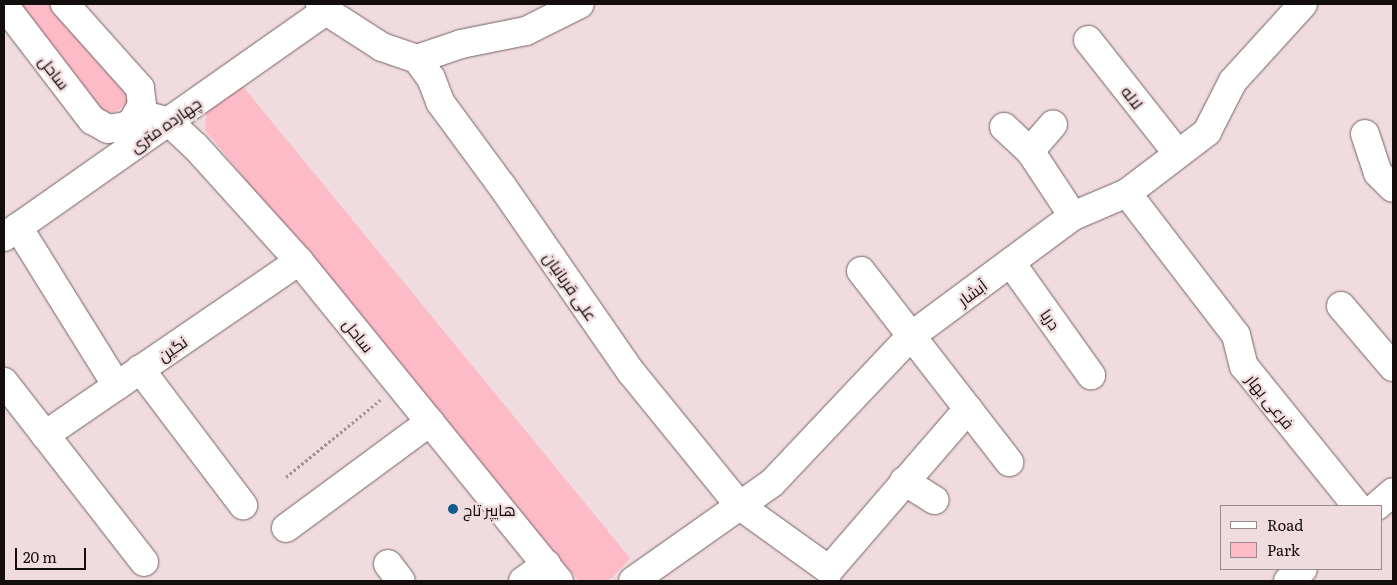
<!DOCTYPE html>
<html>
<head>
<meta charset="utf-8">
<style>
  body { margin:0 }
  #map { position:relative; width:1397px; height:585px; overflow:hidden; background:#f0dcdf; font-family:Literata,Cairo,serif }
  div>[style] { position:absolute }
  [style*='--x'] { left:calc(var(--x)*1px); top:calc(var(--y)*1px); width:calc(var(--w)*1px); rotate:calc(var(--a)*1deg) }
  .green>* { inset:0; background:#fcbbc6 }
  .path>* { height:3px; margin-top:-1.5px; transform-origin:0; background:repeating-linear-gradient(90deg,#a39396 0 2.5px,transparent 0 5px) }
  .roads { filter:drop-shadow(0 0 1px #736264) drop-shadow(0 0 1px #736264) }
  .minor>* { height:28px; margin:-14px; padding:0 14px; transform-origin:14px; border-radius:14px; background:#fff }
  .dots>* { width:14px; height:14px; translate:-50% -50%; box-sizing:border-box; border:2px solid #f0dcdf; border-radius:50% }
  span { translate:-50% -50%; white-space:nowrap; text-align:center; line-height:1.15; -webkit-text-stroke:4.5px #f0dcdf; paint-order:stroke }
  .street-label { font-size:16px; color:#130d0e }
  .poi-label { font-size:16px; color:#130d0e }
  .left { translate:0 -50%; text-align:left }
  .frame { position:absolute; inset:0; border:5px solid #130d0e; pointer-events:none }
  .legend { position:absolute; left:1220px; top:505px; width:162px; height:65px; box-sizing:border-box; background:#f0dcdf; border:1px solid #98898b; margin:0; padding:6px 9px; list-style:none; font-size:15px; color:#130d0e }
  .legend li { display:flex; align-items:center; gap:10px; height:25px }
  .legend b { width:25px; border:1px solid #98898b }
  .scale { position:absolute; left:15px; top:548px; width:71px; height:22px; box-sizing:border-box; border:2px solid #130d0e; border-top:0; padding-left:6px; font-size:15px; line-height:18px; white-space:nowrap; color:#130d0e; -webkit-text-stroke:4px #f0dcdf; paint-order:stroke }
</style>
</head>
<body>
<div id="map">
  <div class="green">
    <div style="clip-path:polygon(13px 4px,51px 4px,129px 91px,128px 103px,115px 112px,98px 114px)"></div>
    <div style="clip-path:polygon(236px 78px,630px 558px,612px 578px,606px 581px,578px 580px,421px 396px,205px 130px,208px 99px)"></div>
  </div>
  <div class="path">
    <div style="--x:286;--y:477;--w:122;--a:-39.3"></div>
  </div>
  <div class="roads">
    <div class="minor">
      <div style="--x:320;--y:4;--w:9;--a:49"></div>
      <div style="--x:326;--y:11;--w:67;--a:32.7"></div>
      <div style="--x:382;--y:47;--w:37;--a:19"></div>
      <div style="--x:417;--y:59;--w:24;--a:54"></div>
      <div style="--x:431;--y:78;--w:26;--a:69"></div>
      <div style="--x:440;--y:102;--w:104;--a:53.6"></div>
      <div style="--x:502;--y:186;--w:226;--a:55.3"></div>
      <div style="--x:631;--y:372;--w:173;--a:50.9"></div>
      <div style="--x:740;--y:506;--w:110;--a:35.7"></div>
      <div style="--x:829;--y:570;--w:213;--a:-49.2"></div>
      <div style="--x:4;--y:5;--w:145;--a:52.6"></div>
      <div style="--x:92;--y:120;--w:18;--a:29"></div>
      <div style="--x:108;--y:129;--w:18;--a:-9"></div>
      <div style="--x:126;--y:126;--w:9;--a:-36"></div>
      <div style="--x:133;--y:121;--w:18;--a:-61"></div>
      <div style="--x:142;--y:105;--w:17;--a:-97"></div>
      <div style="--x:140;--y:88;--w:113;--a:-131.8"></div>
      <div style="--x:1088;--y:40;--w:145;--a:51.7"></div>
      <div style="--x:417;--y:59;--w:46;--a:-18.8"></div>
      <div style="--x:461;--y:44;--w:66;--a:-11.3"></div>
      <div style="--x:526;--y:31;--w:60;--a:-26.6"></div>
      <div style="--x:139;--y:114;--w:30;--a:14"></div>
      <div style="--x:168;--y:121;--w:38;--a:43"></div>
      <div style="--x:196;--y:147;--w:154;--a:47.9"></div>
      <div style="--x:299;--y:261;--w:412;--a:50.9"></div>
      <div style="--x:1004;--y:127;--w:35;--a:43"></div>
      <div style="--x:1030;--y:151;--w:78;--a:56.5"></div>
      <div style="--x:1365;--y:134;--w:41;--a:71.6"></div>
      <div style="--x:1378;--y:173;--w:21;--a:45"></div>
      <div style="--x:1030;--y:151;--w:35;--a:-49"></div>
      <div style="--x:1127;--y:193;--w:179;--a:52.5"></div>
      <div style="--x:1236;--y:335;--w:32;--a:76"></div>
      <div style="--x:1244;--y:366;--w:180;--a:51.1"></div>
      <div style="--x:18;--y:227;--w:187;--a:58.1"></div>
      <div style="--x:4;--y:237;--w:393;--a:-35.1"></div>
      <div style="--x:1011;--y:263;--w:138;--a:54.5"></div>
      <div style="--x:861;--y:271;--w:242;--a:52.2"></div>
      <div style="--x:1341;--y:306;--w:80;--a:49.6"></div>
      <div style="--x:140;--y:369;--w:171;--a:52.9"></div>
      <div style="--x:4;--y:382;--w:228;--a:52.1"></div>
      <div style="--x:45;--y:435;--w:308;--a:-34.4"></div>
      <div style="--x:904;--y:481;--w:36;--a:32"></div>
      <div style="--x:1377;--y:506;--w:21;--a:-41"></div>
      <div style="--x:286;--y:528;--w:179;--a:-36.4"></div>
      <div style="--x:388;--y:564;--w:21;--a:53"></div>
      <div style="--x:523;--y:581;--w:29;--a:-36"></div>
      <div style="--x:633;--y:581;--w:170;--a:-35.2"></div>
      <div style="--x:772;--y:483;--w:202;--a:-46.6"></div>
      <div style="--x:911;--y:336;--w:202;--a:-36.5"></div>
      <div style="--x:1073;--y:216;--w:59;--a:-23.1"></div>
      <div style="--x:1127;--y:193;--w:101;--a:-37.3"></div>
      <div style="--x:1207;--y:132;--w:57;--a:-63"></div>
      <div style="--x:1233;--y:81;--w:104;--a:-47.7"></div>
      <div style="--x:1288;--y:581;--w:19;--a:-39"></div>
    </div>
  </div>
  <div class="dots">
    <div style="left:453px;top:509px;background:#105d90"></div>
  </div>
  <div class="street-label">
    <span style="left:55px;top:72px;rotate:52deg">ساحل</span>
    <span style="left:1133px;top:97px;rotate:52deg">لاله</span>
    <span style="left:165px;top:124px;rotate:-35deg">چهارده متری</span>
    <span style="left:571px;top:286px;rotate:55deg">علی قربانیان</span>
    <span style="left:972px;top:292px;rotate:-36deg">آبشار</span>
    <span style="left:1051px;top:319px;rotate:55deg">دریا</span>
    <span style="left:359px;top:335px;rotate:51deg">ساحل</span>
    <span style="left:172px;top:348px;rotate:-34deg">نگین</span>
    <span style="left:1271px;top:401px;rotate:51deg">فرعی بهار</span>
  </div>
  <div class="poi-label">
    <span class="left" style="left:463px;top:509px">هایپر تاج</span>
  </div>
  <div class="frame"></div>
  <ul class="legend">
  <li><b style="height:6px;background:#fff"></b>Road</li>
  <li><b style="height:14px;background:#fcbbc6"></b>Park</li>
  </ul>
  <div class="scale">20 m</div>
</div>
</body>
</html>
